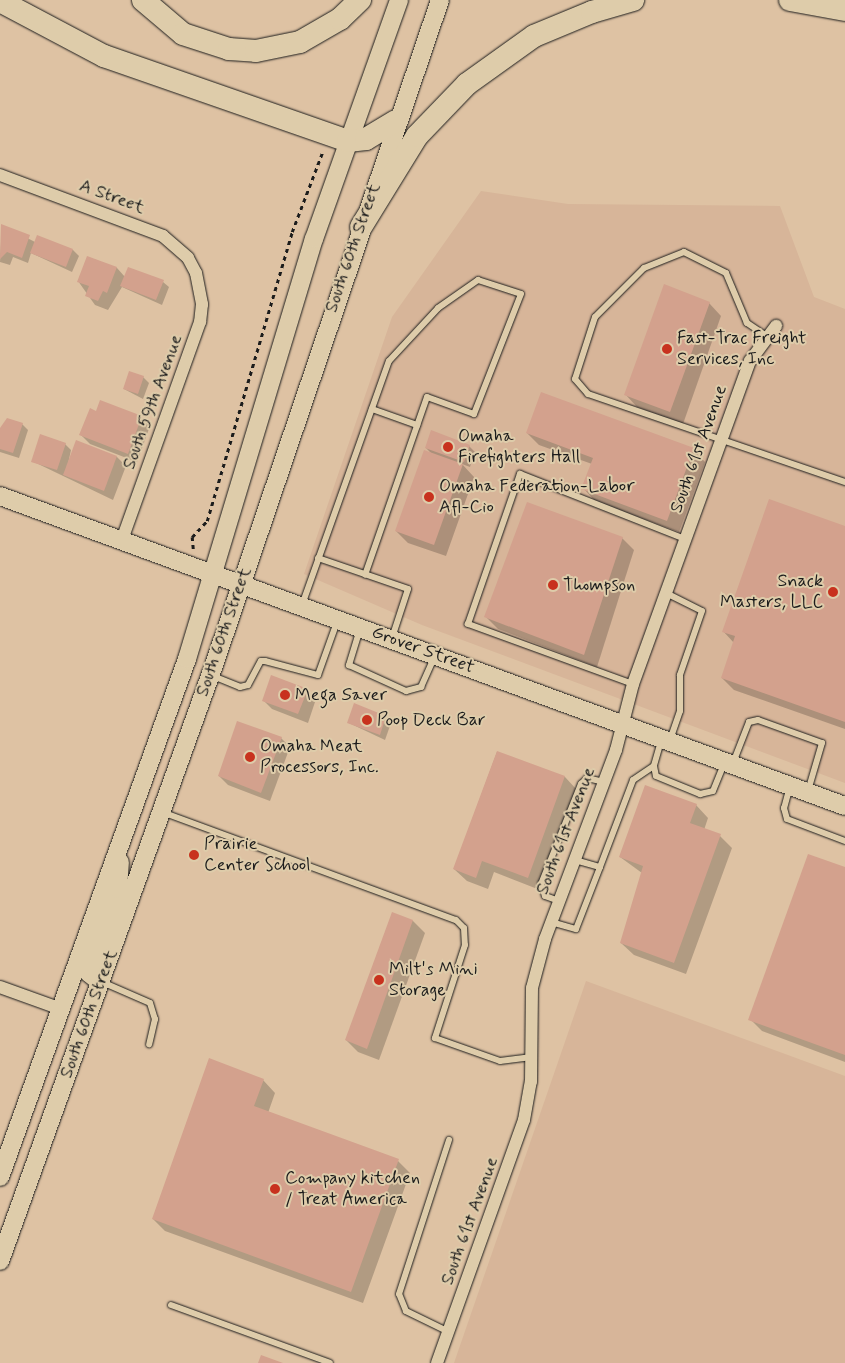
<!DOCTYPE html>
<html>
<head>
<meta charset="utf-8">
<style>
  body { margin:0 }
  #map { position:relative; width:845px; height:1363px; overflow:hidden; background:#dec2a3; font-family:Mynerve,sans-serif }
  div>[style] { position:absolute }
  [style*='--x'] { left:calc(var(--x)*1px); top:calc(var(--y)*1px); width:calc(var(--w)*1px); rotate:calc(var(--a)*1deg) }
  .built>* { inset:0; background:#d7b599 }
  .shadow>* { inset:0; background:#0003 }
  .building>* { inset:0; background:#d3a18d }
  .path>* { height:2.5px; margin-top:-1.25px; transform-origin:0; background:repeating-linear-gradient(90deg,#1c1c1c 0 4px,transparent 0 8px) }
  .roads { filter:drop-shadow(0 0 1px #1c1c1c) drop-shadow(0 0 1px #1c1c1c) }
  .lane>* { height:6px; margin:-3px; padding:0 3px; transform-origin:3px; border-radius:3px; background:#deccaa }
  .street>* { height:12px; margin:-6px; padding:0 6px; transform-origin:6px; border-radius:6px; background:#deccaa }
  .secondary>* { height:18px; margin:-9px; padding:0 9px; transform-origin:9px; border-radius:9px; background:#deccaa }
  .highway>* { height:22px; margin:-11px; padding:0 11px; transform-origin:11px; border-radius:11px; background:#deccaa }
  .dots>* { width:14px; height:14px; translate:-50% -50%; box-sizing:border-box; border:2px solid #deccaa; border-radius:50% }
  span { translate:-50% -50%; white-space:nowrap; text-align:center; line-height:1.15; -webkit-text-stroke:4px #deccaa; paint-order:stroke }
  .street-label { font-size:18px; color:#1c1c1c }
  .poi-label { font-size:18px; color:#1c1c1c }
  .left { translate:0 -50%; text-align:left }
  .right { translate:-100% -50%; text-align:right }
</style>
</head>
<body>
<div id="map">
  <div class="built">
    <div style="clip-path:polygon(481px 191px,568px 204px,780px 206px,814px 297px,845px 309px,845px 783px,422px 625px,304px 574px,392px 317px)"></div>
    <div style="clip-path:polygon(586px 981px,845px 1076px,845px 1363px,454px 1363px)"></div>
  </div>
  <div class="shadow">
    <div style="clip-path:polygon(2px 225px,35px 242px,38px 237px,73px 250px,79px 256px,72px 272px,31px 253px,28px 263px,13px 257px,10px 265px,0 262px)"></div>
    <div style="clip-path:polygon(88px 257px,117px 268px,125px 277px,163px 282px,169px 287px,162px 305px,122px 287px,108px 310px,95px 305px,78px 281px)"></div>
    <div style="clip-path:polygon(709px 303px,721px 316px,683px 424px,637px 407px,625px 394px)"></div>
    <div style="clip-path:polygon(143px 377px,149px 383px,143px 399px,124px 389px)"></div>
    <div style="clip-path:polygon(97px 412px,141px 417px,150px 426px,137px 462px,90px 444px,81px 435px)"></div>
    <div style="clip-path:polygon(22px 424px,28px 430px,19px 458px,0 452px,0 429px)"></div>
    <div style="clip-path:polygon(527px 433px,693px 449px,705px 462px,679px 532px,595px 501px,583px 488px,592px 464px,539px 445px)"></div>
    <div style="clip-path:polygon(77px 442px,117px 457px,126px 466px,113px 500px,32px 461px,65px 444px,71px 450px,68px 464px)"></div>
    <div style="clip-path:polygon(469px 446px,475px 452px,470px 467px,462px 464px,474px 477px,446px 556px,408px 543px,396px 531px,433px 455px,426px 448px)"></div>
    <div style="clip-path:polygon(845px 527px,845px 729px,734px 690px,722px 678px,734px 643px,723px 631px)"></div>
    <div style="clip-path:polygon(622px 538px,634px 550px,597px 667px,498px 629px,486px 617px)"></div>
    <div style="clip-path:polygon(307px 690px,316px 699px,308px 723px,272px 709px,263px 700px)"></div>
    <div style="clip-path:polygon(385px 717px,391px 723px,385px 740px,349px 723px)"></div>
    <div style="clip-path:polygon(281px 738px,290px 747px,270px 801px,228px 785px,219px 776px)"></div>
    <div style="clip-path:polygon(497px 752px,565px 777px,577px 790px,540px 890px,494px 872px,488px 889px,467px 881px,454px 869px)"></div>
    <div style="clip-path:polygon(696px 805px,708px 818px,704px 830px,720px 836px,732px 848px,686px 974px,634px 955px,621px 943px,642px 873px,620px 857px)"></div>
    <div style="clip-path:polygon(845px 868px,845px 1062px,762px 1031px,750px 1019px)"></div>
    <div style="clip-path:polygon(392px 914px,413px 921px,425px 933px,379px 1060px,358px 1052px,346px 1040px)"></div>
    <div style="clip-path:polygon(263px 1080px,275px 1093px,268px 1113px,398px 1161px,410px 1173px,363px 1303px,165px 1231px,153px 1219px)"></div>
  </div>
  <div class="building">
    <div style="clip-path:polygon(1px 224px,30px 235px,22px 258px,7px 252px,0 259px)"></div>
    <div style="clip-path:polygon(37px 235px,73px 249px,66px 267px,30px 253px)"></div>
    <div style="clip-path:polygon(87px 256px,117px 267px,107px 293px,103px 291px,98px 301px,85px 296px,89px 286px,77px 282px)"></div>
    <div style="clip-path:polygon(128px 267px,164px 280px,156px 300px,120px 286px)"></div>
    <div style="clip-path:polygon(664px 284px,710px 302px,670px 412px,624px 395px)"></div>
    <div style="clip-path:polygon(129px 371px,144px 376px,138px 394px,123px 389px)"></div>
    <div style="clip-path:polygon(541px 392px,694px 448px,667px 521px,581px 489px,593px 458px,526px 433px)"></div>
    <div style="clip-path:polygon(100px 400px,142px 416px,128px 454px,79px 435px,90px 408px,96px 411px)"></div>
    <div style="clip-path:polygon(7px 418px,23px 423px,13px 453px,0 449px,0 428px)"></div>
    <div style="clip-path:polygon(431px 430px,470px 445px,464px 462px,425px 448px)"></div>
    <div style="clip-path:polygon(40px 434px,66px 443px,57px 470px,31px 462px)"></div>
    <div style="clip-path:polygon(76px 440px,117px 456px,104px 491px,63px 475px)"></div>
    <div style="clip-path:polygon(424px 450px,463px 464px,434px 545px,395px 531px)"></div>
    <div style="clip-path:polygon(769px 499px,845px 526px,845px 722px,721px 678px,735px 636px,722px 632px)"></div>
    <div style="clip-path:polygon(527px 502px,623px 537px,584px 655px,484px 617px)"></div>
    <div style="clip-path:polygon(271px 675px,308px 689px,298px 714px,262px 701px)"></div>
    <div style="clip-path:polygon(354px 703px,386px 716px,380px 735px,347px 723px)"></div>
    <div style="clip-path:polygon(237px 721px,282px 737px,261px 793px,218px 776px)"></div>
    <div style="clip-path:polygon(497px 751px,565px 776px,528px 878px,482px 861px,476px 878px,453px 869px)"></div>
    <div style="clip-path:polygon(645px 785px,697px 804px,690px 823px,721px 834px,674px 963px,620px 943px,643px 866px,619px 857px)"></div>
    <div style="clip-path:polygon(808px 854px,845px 867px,845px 1055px,748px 1020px)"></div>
    <div style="clip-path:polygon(392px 912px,413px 920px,367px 1049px,345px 1040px)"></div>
    <div style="clip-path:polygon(209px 1058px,264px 1079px,254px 1106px,399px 1159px,351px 1292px,152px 1219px)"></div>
    <div style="clip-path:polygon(261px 1355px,283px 1363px,258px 1363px)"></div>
  </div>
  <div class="path">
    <div style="--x:193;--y:549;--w:12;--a:-95"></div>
    <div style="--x:192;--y:537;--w:22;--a:-47"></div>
    <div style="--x:207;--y:521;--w:301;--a:-73.6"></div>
    <div style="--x:292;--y:232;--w:87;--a:-69.1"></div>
  </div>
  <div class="roads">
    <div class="lane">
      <div style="--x:765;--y:335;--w:22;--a:-146"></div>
      <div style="--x:747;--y:323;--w:54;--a:-112.8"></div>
      <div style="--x:726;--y:273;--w:47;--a:-153.4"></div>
      <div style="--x:684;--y:252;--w:43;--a:158.2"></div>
      <div style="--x:644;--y:268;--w:69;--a:135"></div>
      <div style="--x:595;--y:317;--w:65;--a:107.9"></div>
      <div style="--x:575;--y:379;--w:20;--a:49"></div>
      <div style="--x:588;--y:394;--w:272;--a:18.9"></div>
      <div style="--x:372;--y:409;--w:48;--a:19.6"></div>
      <div style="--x:318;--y:558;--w:95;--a:19"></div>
      <div style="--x:408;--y:589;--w:52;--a:108.1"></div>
      <div style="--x:666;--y:593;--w:40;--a:26.6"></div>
      <div style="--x:702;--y:611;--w:68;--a:109"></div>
      <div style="--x:680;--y:675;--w:36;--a:90"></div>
      <div style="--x:680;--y:711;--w:31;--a:109"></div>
      <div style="--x:302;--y:605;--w:259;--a:-70.4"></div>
      <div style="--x:389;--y:361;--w:72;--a:-47.2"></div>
      <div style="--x:438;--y:308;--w:49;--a:-35"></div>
      <div style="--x:478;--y:280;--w:45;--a:18"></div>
      <div style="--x:521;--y:294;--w:129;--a:111.4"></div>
      <div style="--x:474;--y:414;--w:50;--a:-160.1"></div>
      <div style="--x:427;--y:397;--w:188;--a:109.2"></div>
      <div style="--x:360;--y:629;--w:38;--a:107"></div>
      <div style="--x:349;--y:665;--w:63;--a:24.5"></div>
      <div style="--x:406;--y:691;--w:16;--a:-15"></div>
      <div style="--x:421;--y:687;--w:34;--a:-66"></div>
      <div style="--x:213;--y:676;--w:29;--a:22"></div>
      <div style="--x:240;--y:687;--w:8;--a:-14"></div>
      <div style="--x:248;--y:685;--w:27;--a:-62"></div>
      <div style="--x:261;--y:661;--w:4;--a:0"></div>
      <div style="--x:265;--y:661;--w:55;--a:14.8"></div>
      <div style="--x:318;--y:675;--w:56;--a:-70.3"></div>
      <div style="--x:633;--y:684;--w:176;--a:-160"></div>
      <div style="--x:468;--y:624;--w:159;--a:-70.9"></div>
      <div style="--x:520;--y:474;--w:177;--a:21.5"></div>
      <div style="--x:661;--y:741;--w:26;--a:106"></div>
      <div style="--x:654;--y:766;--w:10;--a:79"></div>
      <div style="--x:656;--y:776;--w:48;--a:22.2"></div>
      <div style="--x:700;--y:794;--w:13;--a:-13"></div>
      <div style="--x:713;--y:791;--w:31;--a:-68"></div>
      <div style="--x:733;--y:763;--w:44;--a:-68.7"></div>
      <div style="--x:749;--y:722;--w:9;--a:-13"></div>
      <div style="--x:758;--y:720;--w:68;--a:19.8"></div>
      <div style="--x:822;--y:743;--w:50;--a:106.3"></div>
      <div style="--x:790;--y:786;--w:23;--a:105"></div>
      <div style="--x:784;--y:808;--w:11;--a:75"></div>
      <div style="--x:787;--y:819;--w:62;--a:20.8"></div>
      <div style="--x:162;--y:812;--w:313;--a:20.2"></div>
      <div style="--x:456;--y:920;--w:11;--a:45"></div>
      <div style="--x:464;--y:928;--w:17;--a:87"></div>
      <div style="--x:465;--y:945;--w:98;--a:107.9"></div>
      <div style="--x:435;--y:1038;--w:69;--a:19.5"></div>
      <div style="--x:500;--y:1061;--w:32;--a:-7"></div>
      <div style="--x:575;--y:860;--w:26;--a:16"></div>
      <div style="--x:600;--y:867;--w:93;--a:-69.2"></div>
      <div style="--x:633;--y:780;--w:25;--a:-34"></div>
      <div style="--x:559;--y:901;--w:15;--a:-160"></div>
      <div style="--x:545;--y:896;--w:13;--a:-108"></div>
      <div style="--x:541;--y:884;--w:108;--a:-68.2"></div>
      <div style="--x:581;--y:784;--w:8;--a:-45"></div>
      <div style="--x:587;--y:778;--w:17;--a:13"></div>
      <div style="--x:551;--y:922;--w:26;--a:16"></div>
      <div style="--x:576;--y:929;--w:66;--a:-68.8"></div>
      <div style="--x:102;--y:982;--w:52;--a:23.6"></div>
      <div style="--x:150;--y:1003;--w:17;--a:73"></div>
      <div style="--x:155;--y:1019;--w:26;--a:103"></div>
      <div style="--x:171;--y:1305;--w:169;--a:20"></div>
      <div style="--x:449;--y:1332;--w:48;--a:-154"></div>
      <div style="--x:406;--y:1311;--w:18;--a:-112"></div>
      <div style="--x:399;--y:1294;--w:162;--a:-72"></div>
    </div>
    <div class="street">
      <div style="--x:0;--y:175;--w:174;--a:20.5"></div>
      <div style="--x:163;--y:236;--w:33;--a:41"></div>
      <div style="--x:188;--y:258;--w:17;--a:62"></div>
      <div style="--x:196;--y:273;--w:32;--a:79"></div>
      <div style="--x:202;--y:304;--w:18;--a:96"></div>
      <div style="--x:200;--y:322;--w:232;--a:109.7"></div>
      <div style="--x:0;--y:987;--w:65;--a:19.8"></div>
      <div style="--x:437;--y:1363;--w:258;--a:-70.3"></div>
      <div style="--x:524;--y:1120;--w:39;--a:-80"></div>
      <div style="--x:531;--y:1082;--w:94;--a:-89.4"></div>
      <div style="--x:532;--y:988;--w:51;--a:-75.1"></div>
      <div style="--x:545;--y:939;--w:202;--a:-69.4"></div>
      <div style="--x:616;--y:750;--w:68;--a:-75.6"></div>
      <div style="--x:633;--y:684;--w:344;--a:-70.1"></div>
      <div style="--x:750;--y:361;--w:44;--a:-53.4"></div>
    </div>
    <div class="secondary">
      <div style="--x:0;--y:496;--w:900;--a:20.15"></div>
      <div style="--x:100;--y:982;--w:14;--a:-141"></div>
      <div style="--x:89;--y:973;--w:7;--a:-82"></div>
      <div style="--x:90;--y:966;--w:82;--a:-70"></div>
      <div style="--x:118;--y:889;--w:27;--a:-86"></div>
      <div style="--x:0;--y:1177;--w:551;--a:-70.15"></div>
      <div style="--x:187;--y:659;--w:439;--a:-73.2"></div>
      <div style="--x:314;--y:239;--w:254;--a:-70.4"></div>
      <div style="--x:0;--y:1261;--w:633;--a:-70.25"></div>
      <div style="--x:214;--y:665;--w:702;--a:-71.23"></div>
    </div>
    <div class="highway">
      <div style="--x:143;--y:0;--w:52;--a:40.4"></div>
      <div style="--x:183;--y:34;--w:48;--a:18.1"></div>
      <div style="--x:229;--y:49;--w:27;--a:4"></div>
      <div style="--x:256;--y:51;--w:45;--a:-11.6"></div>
      <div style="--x:300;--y:42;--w:46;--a:-29.9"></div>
      <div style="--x:340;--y:19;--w:28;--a:-44"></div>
      <div style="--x:790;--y:0;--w:56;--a:10.3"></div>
      <div style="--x:0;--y:1;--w:118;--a:27.9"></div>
      <div style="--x:104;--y:56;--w:258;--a:19.2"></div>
      <div style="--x:348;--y:141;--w:18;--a:-6"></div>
      <div style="--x:366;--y:139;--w:35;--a:-31"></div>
      <div style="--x:361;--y:227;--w:107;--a:-58.4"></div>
      <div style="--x:417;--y:136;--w:72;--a:-46.1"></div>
      <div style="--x:467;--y:84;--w:82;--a:-35.6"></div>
      <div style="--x:534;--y:36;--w:63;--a:-22.5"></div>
      <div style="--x:592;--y:12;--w:43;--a:-16.3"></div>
    </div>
  </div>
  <div class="dots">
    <div style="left:667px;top:349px;background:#c8321e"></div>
    <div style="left:448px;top:447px;background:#c8321e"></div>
    <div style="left:429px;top:497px;background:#c8321e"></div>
    <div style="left:553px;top:585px;background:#c8321e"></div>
    <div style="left:833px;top:592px;background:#c8321e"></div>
    <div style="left:285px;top:695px;background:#c8321e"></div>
    <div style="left:367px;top:720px;background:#c8321e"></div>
    <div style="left:250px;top:757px;background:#c8321e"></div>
    <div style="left:194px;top:855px;background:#c8321e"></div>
    <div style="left:379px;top:980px;background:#c8321e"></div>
    <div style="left:275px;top:1189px;background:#c8321e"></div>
  </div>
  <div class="street-label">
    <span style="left:112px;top:197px;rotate:20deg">A Street</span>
    <span style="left:353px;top:248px;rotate:-71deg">South 60th Street</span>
    <span style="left:153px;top:402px;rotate:-70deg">South 59th Avenue</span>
    <span style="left:699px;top:449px;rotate:-70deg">South 61st Avenue</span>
    <span style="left:224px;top:632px;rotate:-71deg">South 60th Street</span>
    <span style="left:423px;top:650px;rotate:20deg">Grover Street</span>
    <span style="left:566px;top:831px;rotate:-69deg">South 61st Avenue</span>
    <span style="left:89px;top:1014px;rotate:-70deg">South 60th Street</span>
    <span style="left:470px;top:1221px;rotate:-70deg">South 61st Avenue</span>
  </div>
  <div class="poi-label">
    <span class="left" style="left:677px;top:349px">Fast-Trac Freight<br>Services, Inc</span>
    <span class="left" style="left:458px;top:447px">Omaha<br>Firefighters Hall</span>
    <span class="left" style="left:439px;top:497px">Omaha Federation-Labor<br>Afl-Cio</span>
    <span class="right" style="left:823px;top:592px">Snack<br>Masters, LLC</span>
    <span class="left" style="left:563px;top:585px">Thompson</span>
    <span class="left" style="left:295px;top:695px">Mega Saver</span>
    <span class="left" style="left:377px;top:720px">Poop Deck Bar</span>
    <span class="left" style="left:260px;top:757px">Omaha Meat<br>Processors, Inc.</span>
    <span class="left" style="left:204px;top:855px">Prairie<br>Center School</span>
    <span class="left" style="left:389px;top:980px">Milt's Mini<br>Storage</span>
    <span class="left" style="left:285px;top:1189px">Company kitchen<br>/ Treat America</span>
  </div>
</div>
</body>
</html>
